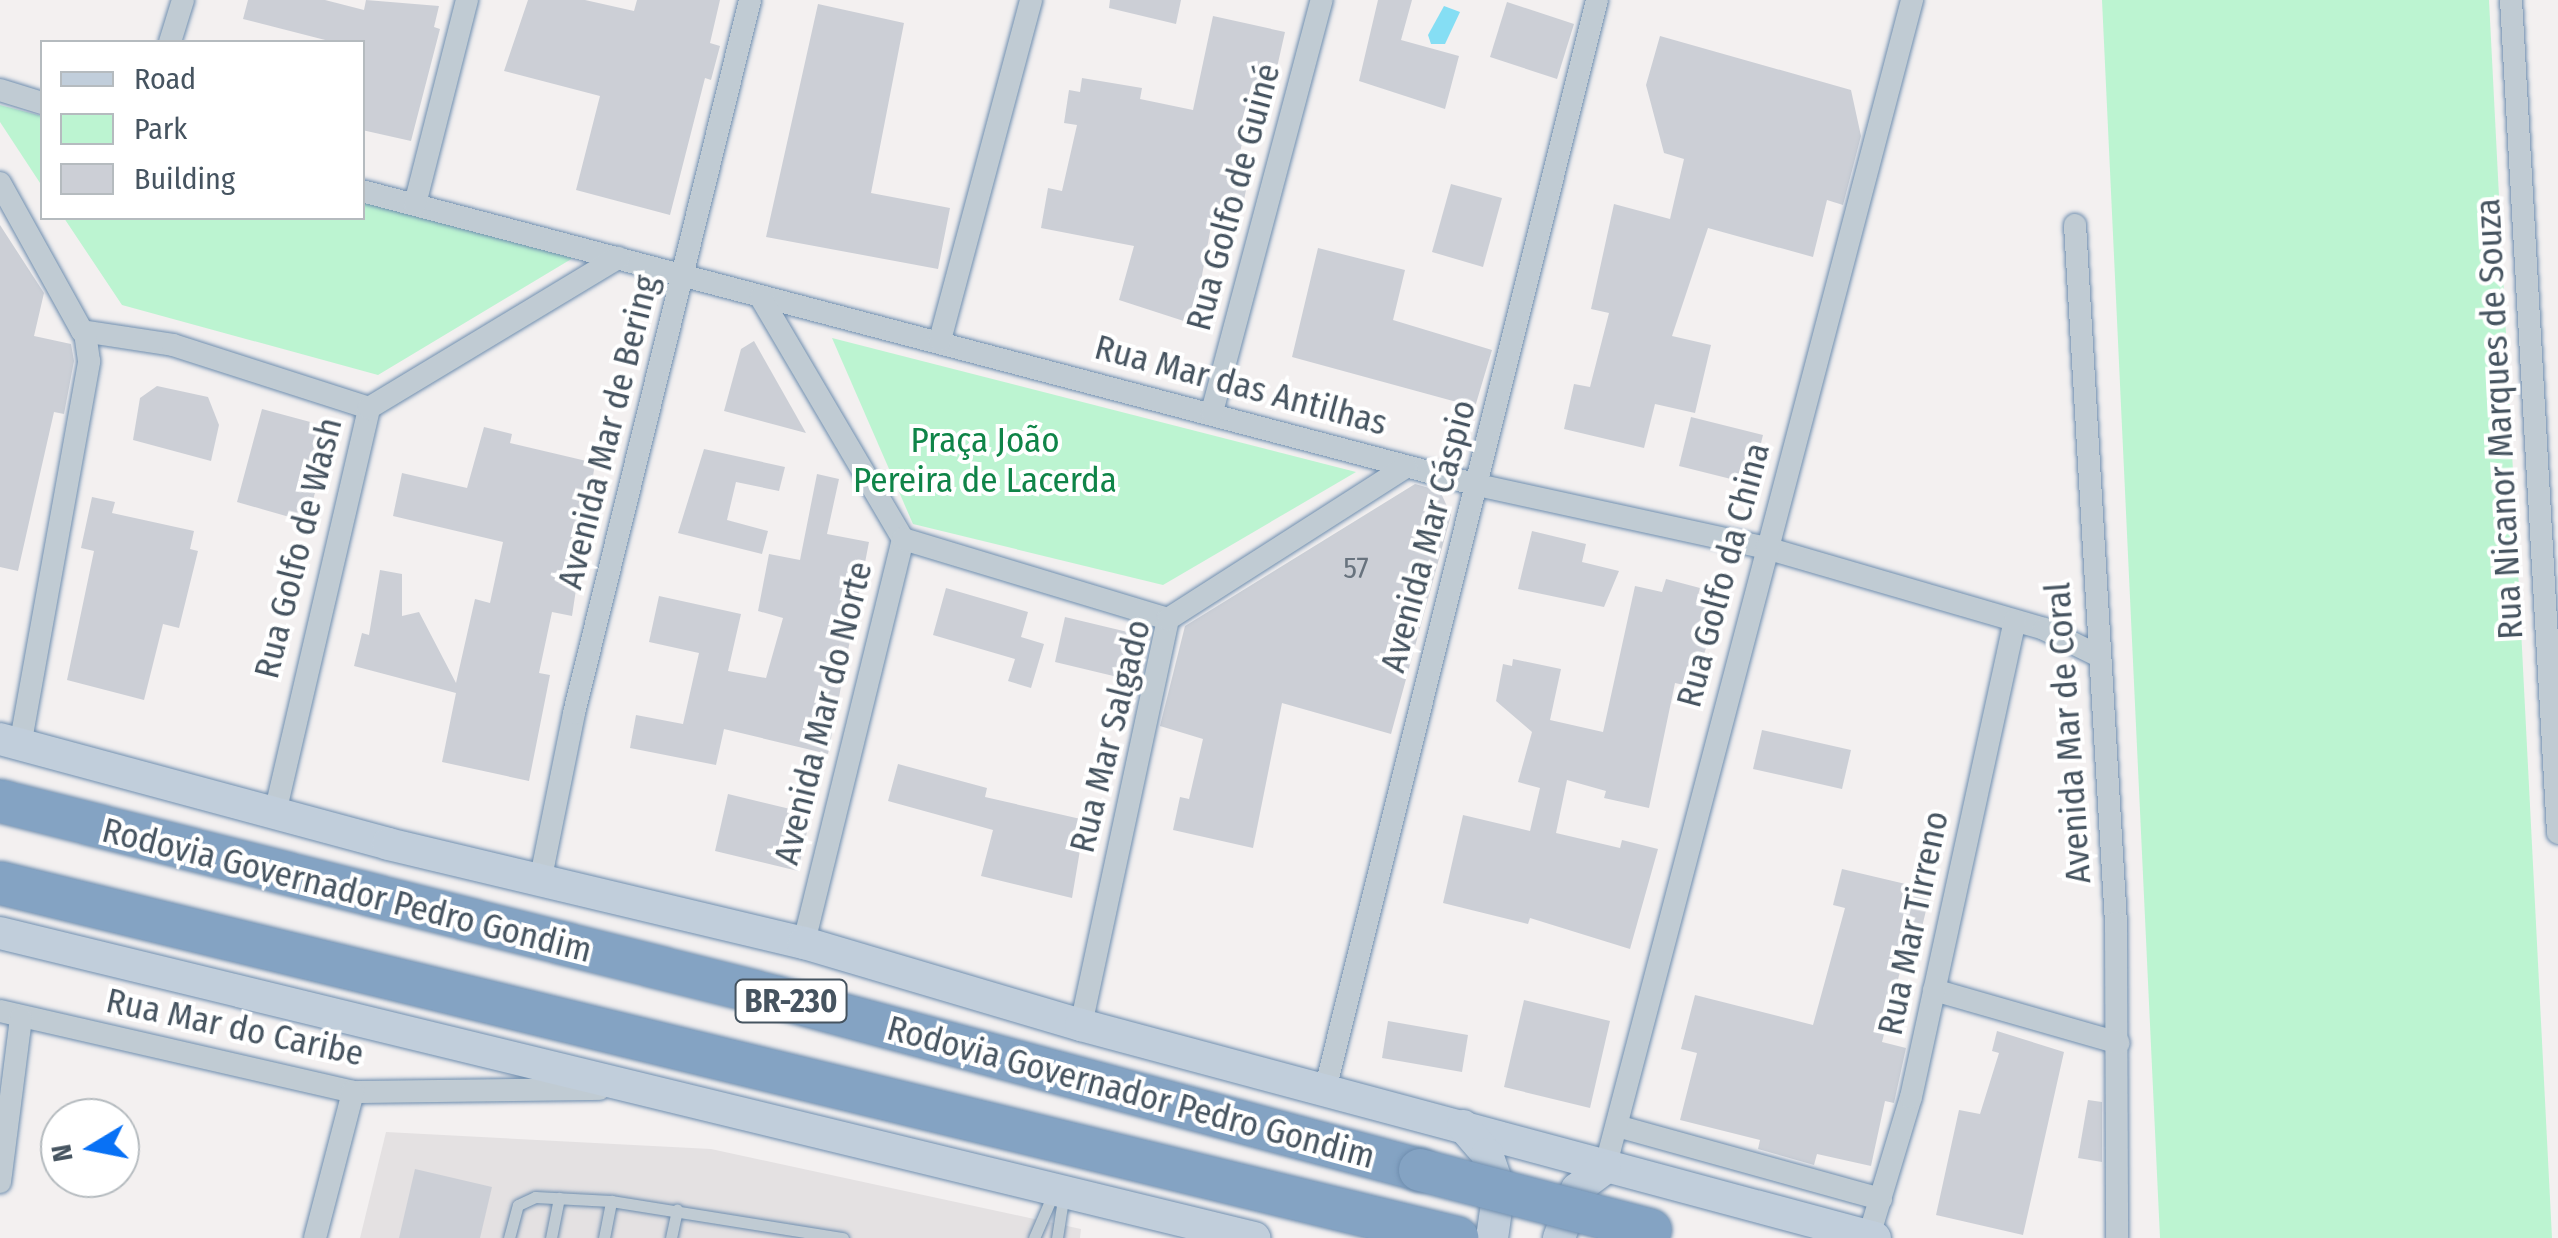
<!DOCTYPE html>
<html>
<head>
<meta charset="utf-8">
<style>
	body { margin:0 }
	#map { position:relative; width:2558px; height:1238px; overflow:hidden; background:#f3f0f0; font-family:"Fira Sans Condensed",sans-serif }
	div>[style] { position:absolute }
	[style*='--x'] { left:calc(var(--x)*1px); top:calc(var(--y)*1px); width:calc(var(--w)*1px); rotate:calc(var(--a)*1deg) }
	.education>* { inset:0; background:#e4e1e2 }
	.green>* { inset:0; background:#bcf4d1 }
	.water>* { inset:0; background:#85def4 }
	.building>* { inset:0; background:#cccfd6 }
	.roads { filter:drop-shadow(0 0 2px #6f8eaf) drop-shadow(0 0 2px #6f8eaf) }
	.lane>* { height:11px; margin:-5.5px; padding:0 5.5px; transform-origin:5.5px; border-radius:5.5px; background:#c0cbd3 }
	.street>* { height:22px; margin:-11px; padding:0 11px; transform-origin:11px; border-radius:11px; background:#c0cbd3 }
	.secondary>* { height:32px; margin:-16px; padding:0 16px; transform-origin:16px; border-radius:16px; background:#c1cedb }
	.highway>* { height:42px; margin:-21px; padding:0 21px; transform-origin:21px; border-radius:21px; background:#84a3c3 }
	.bridges { filter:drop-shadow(0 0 2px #6f8eaf) drop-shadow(0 0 2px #6f8eaf) }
	.highway-bridge>* { height:42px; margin:-21px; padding:0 21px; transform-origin:21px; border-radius:21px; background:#84a3c3 }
	span { translate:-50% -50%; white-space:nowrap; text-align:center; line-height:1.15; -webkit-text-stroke:8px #fff; paint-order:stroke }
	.number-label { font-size:30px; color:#68737e }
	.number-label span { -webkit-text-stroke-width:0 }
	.shield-label span { padding:2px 8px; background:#fff; border:2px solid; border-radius:8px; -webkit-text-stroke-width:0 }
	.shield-label { font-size:32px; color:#465460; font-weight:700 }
	.street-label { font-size:35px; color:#465460 }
	.park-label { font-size:35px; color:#0f8448 }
	.legend { position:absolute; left:40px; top:40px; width:325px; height:180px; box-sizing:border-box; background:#fff; border:2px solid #b5bbbf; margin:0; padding:12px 18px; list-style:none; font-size:30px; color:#465460 }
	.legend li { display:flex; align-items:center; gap:20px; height:50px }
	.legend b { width:50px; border:2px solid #b5bbbf }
	.north { position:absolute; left:40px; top:1098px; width:100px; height:100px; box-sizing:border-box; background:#fff; border:2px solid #b5bbbf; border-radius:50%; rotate:260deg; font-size:28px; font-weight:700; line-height:40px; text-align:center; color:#465460 }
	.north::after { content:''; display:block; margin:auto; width:35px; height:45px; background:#0871f5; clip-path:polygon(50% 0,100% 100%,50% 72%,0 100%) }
</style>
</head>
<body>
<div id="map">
	<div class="education">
		<i style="clip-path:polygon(386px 1132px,711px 1149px,1081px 1229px,1080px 1238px,360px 1238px)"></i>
	</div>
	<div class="green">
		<i style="clip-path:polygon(2102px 0,2489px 0,2552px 1238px,2160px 1238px)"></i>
		<i style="clip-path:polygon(0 105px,42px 116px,42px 186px,0 122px)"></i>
		<i style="clip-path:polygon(363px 199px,578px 255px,378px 375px,122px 305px,64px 218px,362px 218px)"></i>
		<i style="clip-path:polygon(832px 338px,1356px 472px,1163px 585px,913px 524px)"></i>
	</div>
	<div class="water">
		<i style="clip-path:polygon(1444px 6px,1460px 12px,1445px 44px,1431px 44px,1428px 35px)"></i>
	</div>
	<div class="building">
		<i style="clip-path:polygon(248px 0,325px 0,364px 10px,366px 0,439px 6px,434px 27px,440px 29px,411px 141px,362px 130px,362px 42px,333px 42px,243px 19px)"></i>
		<i style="clip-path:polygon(528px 0,585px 0,634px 11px,637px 0,720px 0,710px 43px,720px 46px,711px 80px,705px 78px,670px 215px,576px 190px,600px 96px,504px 71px)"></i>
		<i style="clip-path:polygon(1110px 0,1181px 0,1176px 24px,1109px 8px)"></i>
		<i style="clip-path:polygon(1378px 0,1412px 0,1401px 40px,1459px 56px,1445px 109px,1359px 81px)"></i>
		<i style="clip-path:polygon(1507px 2px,1574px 24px,1557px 79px,1490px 57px)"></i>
		<i style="clip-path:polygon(818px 4px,904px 23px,871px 193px,950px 208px,938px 269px,766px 237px)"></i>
		<i style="clip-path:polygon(1213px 16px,1285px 32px,1271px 94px,1253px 90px,1236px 172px,1249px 175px,1242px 210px,1215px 205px,1193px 324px,1119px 300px,1134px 246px,1041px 228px,1048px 188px,1062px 191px,1077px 125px,1064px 123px,1069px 90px,1080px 92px,1082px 78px,1142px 88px,1140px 99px,1193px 110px)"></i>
		<i style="clip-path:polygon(1660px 36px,1851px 90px,1861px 136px,1843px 205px,1827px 200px,1813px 257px,1708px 228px,1672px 336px,1711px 345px,1695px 413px,1655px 404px,1644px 448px,1564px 429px,1574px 384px,1590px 387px,1609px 313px,1591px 309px,1614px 204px,1670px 219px,1684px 159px,1664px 153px,1646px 85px)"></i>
		<i style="clip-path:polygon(1451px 184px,1502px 198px,1483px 267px,1432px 252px)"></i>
		<i style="clip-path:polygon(0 225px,44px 293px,34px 336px,71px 344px,74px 361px,64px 414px,54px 412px,18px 571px,0 567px)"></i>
		<i style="clip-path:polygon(1318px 248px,1405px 270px,1393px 320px,1492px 350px,1475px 407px,1292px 357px)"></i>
		<i style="clip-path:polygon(754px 341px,806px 433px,724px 411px,741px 349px)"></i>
		<i style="clip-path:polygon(157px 386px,208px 397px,219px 425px,211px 461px,133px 440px,140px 398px)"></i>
		<i style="clip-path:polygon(262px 409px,340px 430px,324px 491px,316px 489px,307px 522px,237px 502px)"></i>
		<i style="clip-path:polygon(1691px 417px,1763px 435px,1751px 484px,1679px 466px)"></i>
		<i style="clip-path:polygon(484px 427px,512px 434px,510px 443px,595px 463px,572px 616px,552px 612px,539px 673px,550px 675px,529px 781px,442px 762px,456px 693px,354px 666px,362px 633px,369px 635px,380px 570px,402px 574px,402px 616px,419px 612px,456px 683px,475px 599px,490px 603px,503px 542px,393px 516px,402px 473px,467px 488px)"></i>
		<i style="clip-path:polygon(704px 449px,785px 467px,779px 491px,736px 482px,727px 520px,768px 531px,762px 554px,678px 533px)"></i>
		<i style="clip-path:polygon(817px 474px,839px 479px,827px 534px,869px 542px,828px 754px,724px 729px,716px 765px,630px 748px,636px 715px,683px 724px,699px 653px,649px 642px,659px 596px,741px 614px,728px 671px,766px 678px,783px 618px,758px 611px,769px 554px,800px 560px)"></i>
		<i style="clip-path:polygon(1415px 484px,1440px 491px,1451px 515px,1391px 734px,1282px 703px,1253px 848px,1173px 830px,1180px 797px,1189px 799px,1203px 739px,1160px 726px,1185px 626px)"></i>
		<i style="clip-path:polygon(92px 497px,115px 502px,112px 513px,194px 531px,190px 549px,198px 551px,179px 628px,163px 624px,144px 700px,67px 680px,94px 551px,81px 548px)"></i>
		<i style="clip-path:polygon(1532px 531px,1586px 544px,1582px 562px,1619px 571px,1604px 607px,1518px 589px)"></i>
		<i style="clip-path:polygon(1666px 579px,1700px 588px,1696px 603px,1719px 609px,1693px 687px,1675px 683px,1649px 808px,1604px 798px,1606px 791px,1567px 780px,1556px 833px,1620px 848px,1622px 840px,1658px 849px,1630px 949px,1530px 918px,1528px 924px,1443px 903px,1463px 815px,1530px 831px,1540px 788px,1518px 782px,1532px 732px,1496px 701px,1503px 664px,1512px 666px,1513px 659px,1561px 669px,1550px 720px,1603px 732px,1635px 586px,1662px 592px)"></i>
		<i style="clip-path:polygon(946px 588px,1028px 612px,1021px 637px,1044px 644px,1031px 688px,1008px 681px,1015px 659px,933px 635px)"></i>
		<i style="clip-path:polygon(1065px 617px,1136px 634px,1126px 679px,1055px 662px)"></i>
		<i style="clip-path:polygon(1762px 730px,1851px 750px,1842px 789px,1753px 769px)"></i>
		<i style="clip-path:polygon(898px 764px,987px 788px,985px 797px,1085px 820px,1072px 898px,981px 876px,993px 830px,888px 801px)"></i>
		<i style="clip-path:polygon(728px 794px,811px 814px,798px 871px,715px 851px)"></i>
		<i style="clip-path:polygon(1842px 869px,1931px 890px,1922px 927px,1912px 925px,1882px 1042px,1906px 1048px,1894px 1103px,1885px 1101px,1871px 1166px,1817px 1154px,1814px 1165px,1758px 1149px,1760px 1140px,1680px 1120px,1697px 1053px,1681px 1049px,1695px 995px,1813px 1025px,1845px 908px,1833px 905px)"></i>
		<i style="clip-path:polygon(1524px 1000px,1610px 1021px,1590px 1108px,1504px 1087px)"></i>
		<i style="clip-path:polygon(1388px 1021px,1468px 1035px,1462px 1072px,1382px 1058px)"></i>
		<i style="clip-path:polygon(1997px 1031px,2064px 1052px,2023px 1235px,1936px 1215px,1959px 1110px,1980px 1114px,1999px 1053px,1992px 1051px)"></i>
		<i style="clip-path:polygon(2088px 1100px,2102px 1102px,2102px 1162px,2078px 1158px)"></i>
		<i style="clip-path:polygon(415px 1169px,492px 1187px,480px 1238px,399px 1238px)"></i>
	</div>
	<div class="roads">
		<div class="lane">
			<i style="--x:509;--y:1238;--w:34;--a:-75"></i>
			<i style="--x:518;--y:1205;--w:19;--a:-25"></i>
			<i style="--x:535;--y:1197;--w:76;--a:3"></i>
			<i style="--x:611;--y:1201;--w:235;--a:9.1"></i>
			<i style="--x:551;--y:1238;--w:41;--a:-78.7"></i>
			<i style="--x:604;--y:1238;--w:38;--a:-79"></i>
			<i style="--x:671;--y:1238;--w:29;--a:-78"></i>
			<i style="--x:1034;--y:1238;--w:48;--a:-66.6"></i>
			<i style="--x:1057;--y:1238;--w:46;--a:-81.2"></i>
		</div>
		<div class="street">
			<i style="--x:2511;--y:0;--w:834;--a:86.77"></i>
			<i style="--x:170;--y:42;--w:44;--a:-72.8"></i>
			<i style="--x:0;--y:90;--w:44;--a:17.2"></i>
			<i style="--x:0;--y:183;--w:169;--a:61"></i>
			<i style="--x:82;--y:331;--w:92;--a:8.7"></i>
			<i style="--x:173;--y:345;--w:206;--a:17.8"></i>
			<i style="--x:362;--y:191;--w:1154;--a:14.76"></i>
			<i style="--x:1478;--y:485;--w:295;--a:12.3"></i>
			<i style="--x:1766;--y:548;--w:290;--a:16.2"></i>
			<i style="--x:2044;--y:629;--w:59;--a:26.1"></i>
			<i style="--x:415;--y:204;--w:211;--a:-75.7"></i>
			<i style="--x:2075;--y:225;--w:699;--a:86.64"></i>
			<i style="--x:2116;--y:923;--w:315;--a:89.8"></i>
			<i style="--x:761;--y:298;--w:280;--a:59.5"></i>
			<i style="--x:903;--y:539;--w:416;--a:103.8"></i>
			<i style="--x:940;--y:340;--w:352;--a:-75"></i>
			<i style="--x:1212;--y:412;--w:426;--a:-75.1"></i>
			<i style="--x:903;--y:539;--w:277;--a:16.8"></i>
			<i style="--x:20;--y:746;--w:391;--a:-79.8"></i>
			<i style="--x:89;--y:361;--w:29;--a:-98"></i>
			<i style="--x:275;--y:813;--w:416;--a:-76.9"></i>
			<i style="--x:369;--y:408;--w:291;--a:-31.1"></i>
			<i style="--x:540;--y:882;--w:172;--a:-78.6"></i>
			<i style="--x:574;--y:713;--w:734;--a:-76.13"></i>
			<i style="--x:1934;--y:990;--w:192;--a:16"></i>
			<i style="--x:0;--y:1011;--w:362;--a:12.9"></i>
			<i style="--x:353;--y:1092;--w:246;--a:-0.7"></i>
			<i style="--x:1081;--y:1025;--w:415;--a:-77.9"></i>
			<i style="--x:1168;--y:619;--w:282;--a:-32.6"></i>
			<i style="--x:1325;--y:1090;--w:1123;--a:-75.99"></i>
			<i style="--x:1617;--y:1126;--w:274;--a:15.5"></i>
			<i style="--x:1605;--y:1168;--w:1208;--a:-75.27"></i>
			<i style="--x:0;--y:1182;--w:165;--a:-82.7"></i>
			<i style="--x:1869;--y:1236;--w:145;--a:-73.2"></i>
			<i style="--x:1911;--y:1097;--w:487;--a:-77.7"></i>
			<i style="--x:315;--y:1238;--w:151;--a:-75.4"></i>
		</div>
		<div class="secondary">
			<i style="--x:0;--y:739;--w:402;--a:15.1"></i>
			<i style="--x:388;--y:844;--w:428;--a:13.4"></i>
			<i style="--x:804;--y:943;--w:289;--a:16.5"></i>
			<i style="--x:1081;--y:1025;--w:822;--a:15.02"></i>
			<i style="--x:0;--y:933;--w:1291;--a:13.67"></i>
			<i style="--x:1463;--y:1126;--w:37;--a:49"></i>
			<i style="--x:1487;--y:1154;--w:37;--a:71"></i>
			<i style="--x:1499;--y:1189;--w:49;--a:98.1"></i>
			<i style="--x:1559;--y:1238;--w:52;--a:-69.8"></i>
			<i style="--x:1577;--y:1189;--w:35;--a:-37"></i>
		</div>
		<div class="highway">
			<i style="--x:0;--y:801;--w:800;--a:14.18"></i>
			<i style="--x:776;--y:997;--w:667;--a:15.04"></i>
			<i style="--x:0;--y:883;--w:1500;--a:13.69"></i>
		</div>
	</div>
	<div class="bridges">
		<div class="highway-bridge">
			<i style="--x:1420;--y:1170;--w:238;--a:14.6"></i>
		</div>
	</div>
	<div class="number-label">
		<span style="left:1356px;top:568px">57</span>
	</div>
	<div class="shield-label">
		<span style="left:791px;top:1001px">BR-230</span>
	</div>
	<div class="street-label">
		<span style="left:1233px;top:197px;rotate:-75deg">Rua Golfo de Guiné</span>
		<span style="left:1241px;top:385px;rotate:15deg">Rua Mar das Antilhas</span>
		<span style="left:2499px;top:419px;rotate:-93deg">Rua Nicanor Marques de Souza</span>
		<span style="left:608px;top:432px;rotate:-76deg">Avenida Mar de Bering</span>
		<span style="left:1428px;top:536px;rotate:-75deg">Avenida Mar Cáspio</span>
		<span style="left:298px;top:548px;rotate:-76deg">Rua Golfo de Wash</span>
		<span style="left:1723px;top:575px;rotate:-75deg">Rua Golfo da China</span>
		<span style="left:823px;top:713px;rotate:-76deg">Avenida Mar do Norte</span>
		<span style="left:2068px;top:733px;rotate:-94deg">Avenida Mar de Coral</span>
		<span style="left:1110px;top:736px;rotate:-76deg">Rua Mar Salgado</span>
		<span style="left:347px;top:890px;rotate:14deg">Rodovia Governador Pedro Gondim</span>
		<span style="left:1913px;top:923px;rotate:-78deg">Rua Mar Tirreno</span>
		<span style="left:235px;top:1027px;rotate:12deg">Rua Mar do Caribe</span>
		<span style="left:1131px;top:1092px;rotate:15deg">Rodovia Governador Pedro Gondim</span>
	</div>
	<div class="park-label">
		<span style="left:985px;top:460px">Praça João<br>Pereira de Lacerda</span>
	</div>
	<ul class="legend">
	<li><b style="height:12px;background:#c1cedb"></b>Road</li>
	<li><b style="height:28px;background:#bcf4d1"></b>Park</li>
	<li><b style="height:28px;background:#cccfd6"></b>Building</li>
	</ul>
	<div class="north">N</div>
</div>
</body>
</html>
